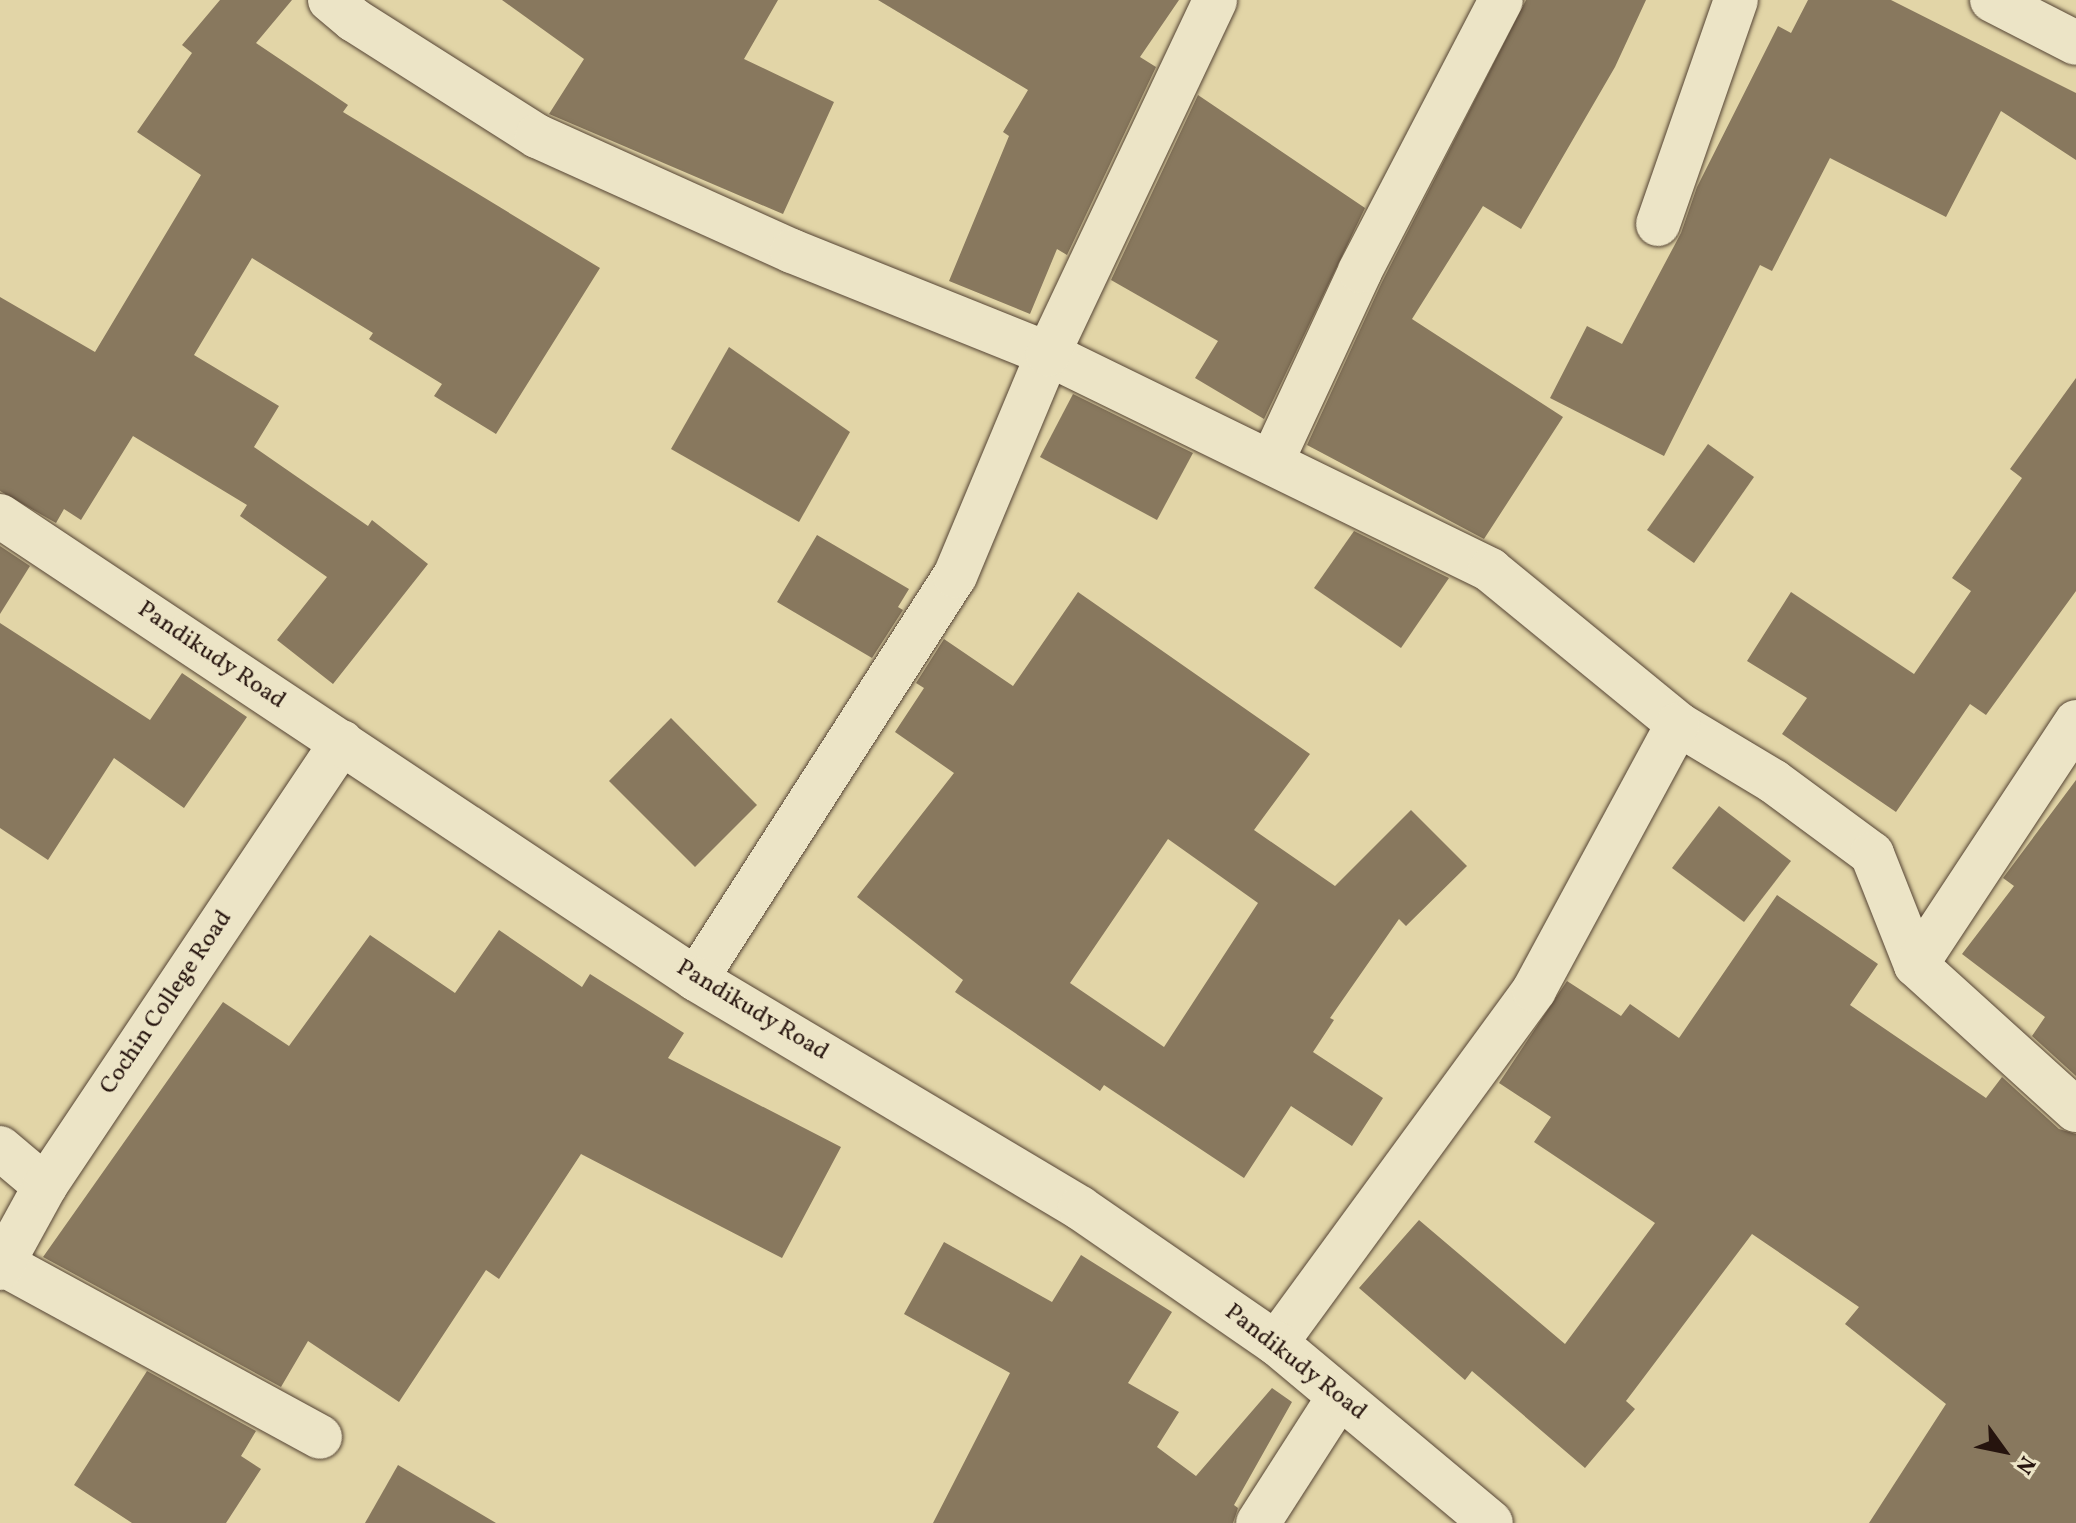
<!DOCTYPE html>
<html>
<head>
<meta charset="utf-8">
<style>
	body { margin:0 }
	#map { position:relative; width:2076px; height:1523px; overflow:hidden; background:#e2d5a7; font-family:Vollkorn,serif }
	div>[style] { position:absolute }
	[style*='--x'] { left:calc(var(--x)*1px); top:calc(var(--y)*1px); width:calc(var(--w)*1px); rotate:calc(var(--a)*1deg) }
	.building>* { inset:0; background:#88785e }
	.roads { filter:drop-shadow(0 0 2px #554434) drop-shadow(0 0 2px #554434) }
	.minor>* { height:44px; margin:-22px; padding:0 22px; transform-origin:22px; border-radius:22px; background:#ece4c6 }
	.tertiary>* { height:44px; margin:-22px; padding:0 22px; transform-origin:22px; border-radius:22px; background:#ece4c6 }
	span { translate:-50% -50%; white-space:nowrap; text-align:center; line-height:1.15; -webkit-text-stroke:6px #ece4c6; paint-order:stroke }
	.street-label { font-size:24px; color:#26140e }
	.north { position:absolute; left:1964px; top:1411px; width:80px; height:80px; -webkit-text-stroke:6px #ece4c6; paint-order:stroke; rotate:123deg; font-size:22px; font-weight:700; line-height:32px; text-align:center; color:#26140e }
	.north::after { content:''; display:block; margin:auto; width:28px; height:36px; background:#26140e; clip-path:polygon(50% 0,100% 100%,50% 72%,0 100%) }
</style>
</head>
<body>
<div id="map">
	<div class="building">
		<i style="clip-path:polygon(220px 0,292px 0,256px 43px,348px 105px,343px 112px,600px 268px,496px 434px,434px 396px,442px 384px,369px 339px,373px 333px,252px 258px,194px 355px,279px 406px,254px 447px,368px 526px,372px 520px,428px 564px,333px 684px,277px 640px,327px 577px,240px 516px,247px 505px,133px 436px,81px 520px,64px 509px,56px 523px,0 491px,0 297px,95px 352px,201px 175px,137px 132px,192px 53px,182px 45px)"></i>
		<i style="clip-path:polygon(502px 0,778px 0,744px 59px,834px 102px,783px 214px,549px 114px,584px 59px)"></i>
		<i style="clip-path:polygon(878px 0,1179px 0,1140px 57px,1156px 67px,1067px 255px,1057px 249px,1030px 314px,949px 281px,1009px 136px,1003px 132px,1028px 90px)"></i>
		<i style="clip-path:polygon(1526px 0,1646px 0,1615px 67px,1521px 229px,1483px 206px,1412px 319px,1563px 417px,1484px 539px,1307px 445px,1382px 282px)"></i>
		<i style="clip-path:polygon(1808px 0,1891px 0,2076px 93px,2076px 160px,2001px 111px,1946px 217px,1830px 158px,1772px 271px,1760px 265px,1664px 456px,1550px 398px,1587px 326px,1622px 344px,1681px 233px,1697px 187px,1778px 26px,1791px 33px)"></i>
		<i style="clip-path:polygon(1198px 95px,1365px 208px,1264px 419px,1195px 378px,1218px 341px,1111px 280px)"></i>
		<i style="clip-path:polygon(729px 347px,850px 432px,799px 522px,671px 449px)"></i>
		<i style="clip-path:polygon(2076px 378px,2076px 591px,1986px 715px,1970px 704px,1896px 812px,1782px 734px,1807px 698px,1747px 661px,1791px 592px,1914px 674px,1971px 591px,1952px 578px,2022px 478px,2010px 469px)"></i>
		<i style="clip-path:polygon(1073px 394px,1193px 453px,1157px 520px,1040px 457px)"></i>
		<i style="clip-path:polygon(1708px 444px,1754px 477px,1694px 563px,1647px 530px)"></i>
		<i style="clip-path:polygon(1354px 531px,1449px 578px,1401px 648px,1314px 588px)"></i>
		<i style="clip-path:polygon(817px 535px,909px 589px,898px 607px,903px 610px,872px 658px,777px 602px)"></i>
		<i style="clip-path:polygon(0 546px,30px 566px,0 614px)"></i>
		<i style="clip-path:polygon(evenodd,1078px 592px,1310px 754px,1254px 830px,1335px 886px,1411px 810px,1467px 866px,1406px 926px,1399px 919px,1330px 1018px,1334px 1020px,1313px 1052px,1383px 1098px,1352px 1146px,1291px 1106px,1244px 1178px,1104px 1085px,1100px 1091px,955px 992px,963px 980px,857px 897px,954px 773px,895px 732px,924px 688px,916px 683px,944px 639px,1013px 686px,1078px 592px,1168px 839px,1258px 903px,1164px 1047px,1070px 983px,1168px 839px)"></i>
		<i style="clip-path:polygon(0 623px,150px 720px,182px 673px,247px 717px,184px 808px,114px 758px,48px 860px,0 828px)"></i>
		<i style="clip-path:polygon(671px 718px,757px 805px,695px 867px,609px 781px)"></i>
		<i style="clip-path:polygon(2076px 780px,2076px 1076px,2032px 1036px,2045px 1017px,1962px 954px,2014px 886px,2003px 878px)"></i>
		<i style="clip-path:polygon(1719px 806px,1791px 861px,1744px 922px,1672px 868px)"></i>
		<i style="clip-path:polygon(1777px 895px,1878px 964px,1850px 1005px,1986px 1098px,2002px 1077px,2059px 1129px,2076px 1134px,2076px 1523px,1869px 1523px,1946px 1404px,1845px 1324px,1859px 1307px,1752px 1234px,1626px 1401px,1635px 1409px,1585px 1468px,1472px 1371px,1465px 1380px,1359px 1288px,1419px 1220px,1565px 1344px,1655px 1223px,1534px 1142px,1551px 1117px,1499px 1083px,1567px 981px,1621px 1016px,1630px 1004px,1679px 1038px)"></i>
		<i style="clip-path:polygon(499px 930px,582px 987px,590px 974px,684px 1033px,668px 1058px,841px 1147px,782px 1258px,581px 1154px,499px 1279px,486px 1270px,399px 1402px,308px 1341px,281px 1387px,43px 1257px,223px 1002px,289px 1046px,370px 935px,455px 993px)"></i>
		<i style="clip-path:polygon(944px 1242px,1052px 1302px,1081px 1255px,1172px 1312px,1128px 1383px,1179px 1412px,1157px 1447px,1196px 1476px,1272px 1388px,1292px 1402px,1234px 1505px,1238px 1508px,1233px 1523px,933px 1523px,1010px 1373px,904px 1314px)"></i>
		<i style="clip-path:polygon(147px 1371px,256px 1431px,241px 1456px,261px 1469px,226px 1523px,132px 1523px,74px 1485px)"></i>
		<i style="clip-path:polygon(398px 1465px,496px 1523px,365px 1523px)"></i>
	</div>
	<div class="roads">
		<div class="minor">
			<i style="--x:330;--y:0;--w:31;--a:40"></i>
			<i style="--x:354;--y:20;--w:217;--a:32.4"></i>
			<i style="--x:537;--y:136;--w:280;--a:24.3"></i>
			<i style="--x:792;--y:251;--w:276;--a:21.9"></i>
			<i style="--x:1048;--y:354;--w:492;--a:26"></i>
			<i style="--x:1490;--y:570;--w:243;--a:39.3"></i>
			<i style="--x:1678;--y:724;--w:111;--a:31"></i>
			<i style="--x:1773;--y:781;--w:123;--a:36.4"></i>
			<i style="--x:1872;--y:854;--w:119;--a:68.4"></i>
			<i style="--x:1916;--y:965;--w:216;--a:42.2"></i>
			<i style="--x:1992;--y:0;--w:94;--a:27.1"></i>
			<i style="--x:1658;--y:224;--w:237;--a:-70.8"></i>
			<i style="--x:1272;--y:461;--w:209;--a:-65.1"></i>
			<i style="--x:1360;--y:271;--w:305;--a:-62.5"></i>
			<i style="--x:1916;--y:965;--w:291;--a:-56.6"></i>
			<i style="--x:696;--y:979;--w:479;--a:-57.3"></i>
			<i style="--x:955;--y:576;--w:241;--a:-67.3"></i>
			<i style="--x:1048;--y:354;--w:391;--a:-64.7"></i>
			<i style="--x:0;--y:1148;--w:59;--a:40.2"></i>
			<i style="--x:3;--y:1264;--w:361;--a:28.6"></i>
			<i style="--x:0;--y:1268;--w:94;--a:-61.2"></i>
			<i style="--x:45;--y:1186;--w:534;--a:-56.22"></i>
			<i style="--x:1276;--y:1343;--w:437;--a:-53.8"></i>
			<i style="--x:1534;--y:990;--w:302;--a:-61.6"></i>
			<i style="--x:1258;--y:1523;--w:150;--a:-57.3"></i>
		</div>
		<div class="tertiary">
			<i style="--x:0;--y:516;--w:836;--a:33.63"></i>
			<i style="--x:696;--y:979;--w:447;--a:30.8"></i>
			<i style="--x:1080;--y:1208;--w:238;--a:34.6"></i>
			<i style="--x:1276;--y:1343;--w:280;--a:39.9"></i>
		</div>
	</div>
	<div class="street-label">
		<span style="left:211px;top:656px;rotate:34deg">Pandikudy Road</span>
		<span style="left:167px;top:1003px;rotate:-56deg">Cochin College Road</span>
		<span style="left:752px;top:1011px;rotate:31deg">Pandikudy Road</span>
		<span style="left:1295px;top:1363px;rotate:38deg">Pandikudy Road</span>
	</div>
	<div class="north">N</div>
</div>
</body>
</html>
